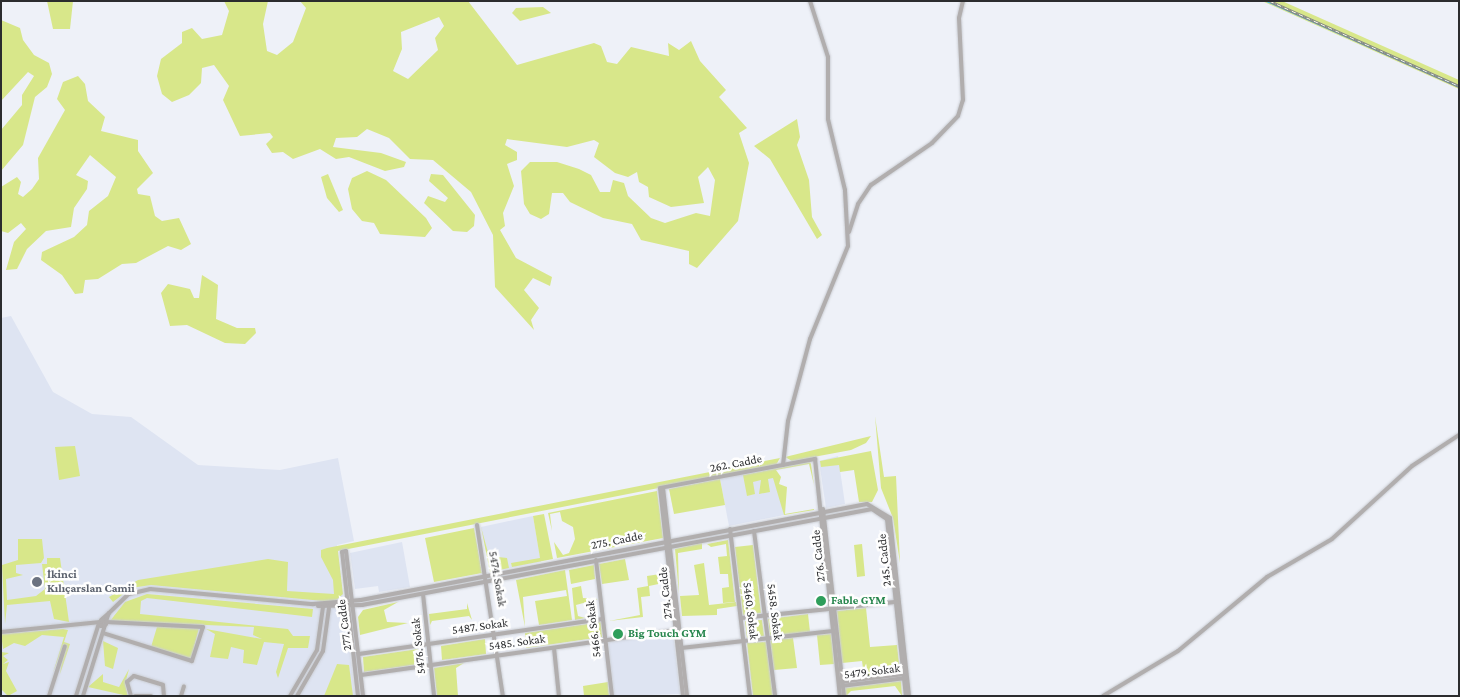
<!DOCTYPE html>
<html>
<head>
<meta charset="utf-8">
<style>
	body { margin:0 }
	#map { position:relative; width:1460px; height:697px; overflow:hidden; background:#eef1f8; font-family:"Crimson Pro",serif }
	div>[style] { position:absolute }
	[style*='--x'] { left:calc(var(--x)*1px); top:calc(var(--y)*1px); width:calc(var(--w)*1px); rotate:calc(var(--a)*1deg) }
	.built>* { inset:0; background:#dee4f2 }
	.green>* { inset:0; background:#d8e78a }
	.stream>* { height:1px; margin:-0.5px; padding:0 0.5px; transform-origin:0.5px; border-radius:0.5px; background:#4cc3f6 }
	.roads { filter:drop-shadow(0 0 1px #cbced4) drop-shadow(0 0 1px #cbced4) }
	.minor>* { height:4px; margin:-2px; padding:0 2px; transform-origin:2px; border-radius:2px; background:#b1aeae }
	.rail>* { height:3px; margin-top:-1.5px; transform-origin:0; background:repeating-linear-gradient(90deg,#fefefe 0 4px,#828489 0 8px); box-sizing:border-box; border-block:1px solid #828489 }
	.dots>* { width:14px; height:14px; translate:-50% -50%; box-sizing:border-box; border:2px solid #fefefe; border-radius:50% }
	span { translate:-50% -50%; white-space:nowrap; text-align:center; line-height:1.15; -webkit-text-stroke:5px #fefefe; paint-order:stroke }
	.street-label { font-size:12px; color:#2b2c2e }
	.worship-label { font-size:12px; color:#5b616d; font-weight:700 }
	.left { translate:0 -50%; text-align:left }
	.leisure-label { font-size:12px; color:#27864d; font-weight:700 }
	.frame { position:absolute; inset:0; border:2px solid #2b2c2e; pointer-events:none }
</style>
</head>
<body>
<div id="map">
	<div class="built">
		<i style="clip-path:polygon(11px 316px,53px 392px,92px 414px,131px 417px,198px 465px,280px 470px,338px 458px,354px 541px,337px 545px,355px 696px,1px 696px,1px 318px)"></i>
		<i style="clip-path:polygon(838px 456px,845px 504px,826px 508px,819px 461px)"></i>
		<i style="clip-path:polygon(774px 468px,784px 515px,729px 526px,720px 479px)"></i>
		<i style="clip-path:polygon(533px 516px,541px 562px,490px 572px,481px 527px)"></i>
		<i style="clip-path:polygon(402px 542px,410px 587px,379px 592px,378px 586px,355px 589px,350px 553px)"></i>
		<i style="clip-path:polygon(673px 633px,680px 694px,614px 696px,608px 642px)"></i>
	</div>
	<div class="green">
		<i style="clip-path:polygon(47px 1px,73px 1px,70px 29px,53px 29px)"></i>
		<i style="clip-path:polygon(evenodd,224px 1px,268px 1px,263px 24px,267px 51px,277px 55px,293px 42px,306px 8px,300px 1px,468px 1px,517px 65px,594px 43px,601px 46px,607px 62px,617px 64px,631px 47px,669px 56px,668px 43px,679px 50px,691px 41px,700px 61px,726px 90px,719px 97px,747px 128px,739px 133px,749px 163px,738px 221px,697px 268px,689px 264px,689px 251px,641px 240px,632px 224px,603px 218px,570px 202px,563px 193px,552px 193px,549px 214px,541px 219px,530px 214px,524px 204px,521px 171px,530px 162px,557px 162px,579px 169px,591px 175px,600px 192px,610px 192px,613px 180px,624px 183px,628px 196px,651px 218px,665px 223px,696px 213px,710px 216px,715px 180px,708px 167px,698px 177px,704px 203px,671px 207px,649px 197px,648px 187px,639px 182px,637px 172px,628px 177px,615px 173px,594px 157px,599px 143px,594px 140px,567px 147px,507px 139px,505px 145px,517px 152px,517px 160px,507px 164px,514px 186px,503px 213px,505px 226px,500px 230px,516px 258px,552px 277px,550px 286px,533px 278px,524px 290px,539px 308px,531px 320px,534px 330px,495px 287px,493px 235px,471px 192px,433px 160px,410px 159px,389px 138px,367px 129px,357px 137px,336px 138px,333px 147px,381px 153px,406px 162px,404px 167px,385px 171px,349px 157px,336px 159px,320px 149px,293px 159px,283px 152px,272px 153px,266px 144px,273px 137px,270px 133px,240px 136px,223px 100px,229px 86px,214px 65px,202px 68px,201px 83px,189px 95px,172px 102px,162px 94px,157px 76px,161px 59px,182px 43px,182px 32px,192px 28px,202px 39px,222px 35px,229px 11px,224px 1px,439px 17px,444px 26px,435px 38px,438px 50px,408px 79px,393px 71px,402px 49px,401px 32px,439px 17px)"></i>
		<i style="clip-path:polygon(1262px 1px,1282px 1px,1459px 80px,1459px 89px)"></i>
		<i style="clip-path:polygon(543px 7px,551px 13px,520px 21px,512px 13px,516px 8px)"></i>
		<i style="clip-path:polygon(1px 20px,20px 28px,23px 40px,34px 55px,49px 63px,52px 74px,47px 87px,35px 97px,23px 145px,1px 171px,1px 130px,22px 105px,22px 95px,34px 76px,28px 72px,1px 101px)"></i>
		<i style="clip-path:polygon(78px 76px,85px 84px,88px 101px,105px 117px,101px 131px,138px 140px,138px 151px,153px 173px,137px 189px,138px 194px,150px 196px,155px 216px,162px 221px,179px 218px,191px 244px,181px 250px,168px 246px,136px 263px,122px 264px,98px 279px,85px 280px,83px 293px,75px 294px,62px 275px,41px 260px,42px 252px,74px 237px,87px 225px,89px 211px,108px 196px,116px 177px,90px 155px,76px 175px,88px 181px,87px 189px,74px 208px,71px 227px,46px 231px,27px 249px,17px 269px,6px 270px,14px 242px,26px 229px,21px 223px,8px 233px,1px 231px,1px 187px,17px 177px,21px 182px,18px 194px,23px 197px,32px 189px,39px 179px,38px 158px,65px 110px,57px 99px,63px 82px)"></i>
		<i style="clip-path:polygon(797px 119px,800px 137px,797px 145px,809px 180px,812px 217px,822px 235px,817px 239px,770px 159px,754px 146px)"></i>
		<i style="clip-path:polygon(367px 171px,386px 180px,426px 218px,432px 228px,425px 237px,380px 234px,374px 223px,362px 221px,352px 209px,348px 189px,352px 178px)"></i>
		<i style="clip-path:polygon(328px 174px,343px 210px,339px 212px,327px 198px,321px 177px)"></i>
		<i style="clip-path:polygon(431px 174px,443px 175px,475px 215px,474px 226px,467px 232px,453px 231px,424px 203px,428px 196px,445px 202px,448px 198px,429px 181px)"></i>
		<i style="clip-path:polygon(202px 275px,218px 285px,216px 319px,237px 328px,255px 328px,256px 333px,245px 344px,225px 343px,187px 325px,170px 326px,161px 293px,168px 284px,190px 289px,194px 298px,199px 298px)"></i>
		<i style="clip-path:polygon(875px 416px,884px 477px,896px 476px,900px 563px,893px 518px,881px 488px)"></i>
		<i style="clip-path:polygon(871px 436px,866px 443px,851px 450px,792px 461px,785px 457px)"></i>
		<i style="clip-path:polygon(75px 446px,80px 476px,59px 480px,55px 447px)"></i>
		<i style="clip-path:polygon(871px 451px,878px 490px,872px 502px,859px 502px,854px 470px,840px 472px,839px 465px,821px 467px,820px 461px)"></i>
		<i style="clip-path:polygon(780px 458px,776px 465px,338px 551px,343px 594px,334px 602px,151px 585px,131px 588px,113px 602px,109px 597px,138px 580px,268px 559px,288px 562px,287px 591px,334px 594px,333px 580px,321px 557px,321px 550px,327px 548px)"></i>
		<i style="clip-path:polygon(810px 462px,811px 464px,814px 485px,809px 464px,776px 470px,781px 477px,779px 484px,787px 487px,785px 514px,814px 509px,814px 487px,814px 510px,784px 515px,773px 478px,768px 479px,770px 492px,759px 494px,761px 480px,753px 482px,755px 494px,747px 496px,743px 475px)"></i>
		<i style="clip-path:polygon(720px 479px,725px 505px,674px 514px,669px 489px)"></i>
		<i style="clip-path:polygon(657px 491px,663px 538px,557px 558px,554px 542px,563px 555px,569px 553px,575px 539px,573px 527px,562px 521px,560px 512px,550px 514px,552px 531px,548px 513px)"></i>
		<i style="clip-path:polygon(544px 514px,553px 559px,512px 567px,511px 563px,540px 558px,533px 516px)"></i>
		<i style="clip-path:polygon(481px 527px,489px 556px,507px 558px,509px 568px,490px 572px)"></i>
		<i style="clip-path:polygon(474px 528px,482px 573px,434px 582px,425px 538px)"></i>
		<i style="clip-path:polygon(18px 539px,42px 539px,44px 558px,41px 563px,16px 565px,16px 573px,23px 575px,6px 579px,7px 600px,36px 596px,45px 589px,42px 564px,47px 564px,47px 558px,60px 558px,69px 622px,54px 619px,50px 601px,7px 605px,5px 624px,2px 565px,18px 560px)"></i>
		<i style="clip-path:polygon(728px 540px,735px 602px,723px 603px,722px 588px,729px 587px,728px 574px,720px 574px,718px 557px,727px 556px,726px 544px,711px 547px,707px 544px)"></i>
		<i style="clip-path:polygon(702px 543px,702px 549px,678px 553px,679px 594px,675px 549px)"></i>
		<i style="clip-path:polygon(862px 544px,865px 576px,857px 577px,854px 545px)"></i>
		<i style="clip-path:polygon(753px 545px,761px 613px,743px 615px,735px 547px)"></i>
		<i style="clip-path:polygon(625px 559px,629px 580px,602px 584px,599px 564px)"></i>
		<i style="clip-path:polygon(704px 563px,709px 605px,736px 602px,737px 606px,717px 609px,717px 615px,682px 616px,680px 596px,699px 595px,694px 565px)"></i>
		<i style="clip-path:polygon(594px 565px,595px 579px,571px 584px,569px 570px)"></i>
		<i style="clip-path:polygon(565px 570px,572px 620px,539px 625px,535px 601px,567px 596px,566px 590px,523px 597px,525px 627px,516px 580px)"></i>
		<i style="clip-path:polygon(667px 573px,668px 582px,649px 586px,650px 596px,641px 597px,643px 617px,609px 621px,640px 615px,637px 588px,648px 586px,647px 576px)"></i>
		<i style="clip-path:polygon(581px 586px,583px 598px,598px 599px,576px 605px,578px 616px,585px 618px,575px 620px,572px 588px)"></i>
		<i style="clip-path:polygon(147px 594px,313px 609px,312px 617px,147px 598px,141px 601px,140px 614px,288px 629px,293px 636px,310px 636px,308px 648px,288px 648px,278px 678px,276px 672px,284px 644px,264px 642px,257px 665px,243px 663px,244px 650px,231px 647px,228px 659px,210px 657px,215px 634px,206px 629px,262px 639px,253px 635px,254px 627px,110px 621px,125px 602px)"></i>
		<i style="clip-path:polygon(398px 602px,384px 610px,387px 622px,408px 623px,360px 635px,358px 617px,363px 610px)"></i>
		<i style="clip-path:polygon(467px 603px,472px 620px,469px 616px,432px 621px,430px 625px,429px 614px,467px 609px)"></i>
		<i style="clip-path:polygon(866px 608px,870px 647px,897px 645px,900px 672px,864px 676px,862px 661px,842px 663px,837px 611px)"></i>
		<i style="clip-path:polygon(808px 614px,810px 632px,770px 636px,768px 619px)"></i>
		<i style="clip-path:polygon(762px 620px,764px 636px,747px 638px,745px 621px)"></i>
		<i style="clip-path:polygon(601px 622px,602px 637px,526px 648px,525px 633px)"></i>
		<i style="clip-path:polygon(144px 623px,199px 628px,191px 659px,151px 647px,157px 627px)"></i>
		<i style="clip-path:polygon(63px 629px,68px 630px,64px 642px,70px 644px,60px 674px,64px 644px,53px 673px,64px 637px,42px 635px,25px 646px,14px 643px,3px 649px,1px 634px)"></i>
		<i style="clip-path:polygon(831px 634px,834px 664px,820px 665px,817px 635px)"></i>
		<i style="clip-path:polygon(793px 638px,797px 668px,774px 670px,770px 640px)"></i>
		<i style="clip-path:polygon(485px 639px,486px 654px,442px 660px,441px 646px)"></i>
		<i style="clip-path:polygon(103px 641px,118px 648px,113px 669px,105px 666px)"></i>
		<i style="clip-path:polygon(766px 642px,773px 696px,753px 696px,747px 643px)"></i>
		<i style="clip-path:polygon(418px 649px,420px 664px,364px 672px,363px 657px)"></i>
		<i style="clip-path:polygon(1px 652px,9px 653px,3px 656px,8px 660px,3px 664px,9px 662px,6px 671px,17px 691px,8px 696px,1px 689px)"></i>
		<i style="clip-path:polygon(464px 663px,456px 668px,458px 696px,437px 696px,434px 668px)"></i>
		<i style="clip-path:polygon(337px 664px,349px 665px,353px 696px,324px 696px)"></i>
		<i style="clip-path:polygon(129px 669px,125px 684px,128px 696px,88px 687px,103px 674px,103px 682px,119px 687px)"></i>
		<i style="clip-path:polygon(901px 681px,902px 696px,895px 686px,851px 691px,846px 696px,845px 688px)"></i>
		<i style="clip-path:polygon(608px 682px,609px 696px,584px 696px,583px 686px)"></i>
	</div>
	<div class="stream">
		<i style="--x:1266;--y:1;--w:211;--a:24"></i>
	</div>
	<div class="roads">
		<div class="minor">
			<i style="--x:849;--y:232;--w:29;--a:-72"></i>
			<i style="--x:858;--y:204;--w:23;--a:-56"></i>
			<i style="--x:871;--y:185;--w:74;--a:-34.5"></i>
			<i style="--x:932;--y:143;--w:37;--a:-46"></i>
			<i style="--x:958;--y:116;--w:17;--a:-73"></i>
			<i style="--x:963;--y:100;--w:82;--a:-92.8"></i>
			<i style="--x:959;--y:18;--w:17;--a:-77"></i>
			<i style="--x:783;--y:465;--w:44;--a:-83.5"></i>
			<i style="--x:788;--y:421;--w:85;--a:-75"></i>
			<i style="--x:810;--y:339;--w:100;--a:-67.8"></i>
			<i style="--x:848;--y:246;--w:56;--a:-93.1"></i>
			<i style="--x:845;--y:190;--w:73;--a:-103.5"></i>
			<i style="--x:828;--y:119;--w:62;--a:-90"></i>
			<i style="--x:828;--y:57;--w:59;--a:-107.8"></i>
			<i style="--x:663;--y:488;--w:209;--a:83.4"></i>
			<i style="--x:823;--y:509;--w:188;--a:83.6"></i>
			<i style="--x:477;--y:525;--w:173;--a:81.4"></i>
			<i style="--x:730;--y:529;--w:168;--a:83.2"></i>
			<i style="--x:754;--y:531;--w:166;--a:82.7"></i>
			<i style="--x:596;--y:560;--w:137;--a:83.3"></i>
			<i style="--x:423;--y:594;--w:103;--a:83.8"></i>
			<i style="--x:318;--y:606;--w:44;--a:-1.3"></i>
			<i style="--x:362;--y:605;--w:519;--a:-10.66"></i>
			<i style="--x:872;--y:509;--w:18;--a:34"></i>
			<i style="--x:887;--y:519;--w:178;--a:83.9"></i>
			<i style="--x:109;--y:613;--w:28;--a:-44"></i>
			<i style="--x:129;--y:594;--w:22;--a:-13"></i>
			<i style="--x:150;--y:589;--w:164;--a:5.3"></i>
			<i style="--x:313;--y:604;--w:48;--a:-4.8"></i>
			<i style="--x:361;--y:600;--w:515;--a:-10.74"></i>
			<i style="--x:867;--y:504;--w:27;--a:31"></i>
			<i style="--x:890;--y:518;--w:179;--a:83.9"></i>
			<i style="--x:741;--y:618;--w:157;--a:-5.9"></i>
			<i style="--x:101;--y:620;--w:11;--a:-41"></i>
			<i style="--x:109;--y:613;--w:5;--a:112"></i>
			<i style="--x:107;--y:618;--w:4;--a:104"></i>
			<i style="--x:106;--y:622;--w:2;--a:90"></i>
			<i style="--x:106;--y:624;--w:1;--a:135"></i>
			<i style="--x:105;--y:625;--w:4;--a:166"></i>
			<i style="--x:101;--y:626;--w:6;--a:-81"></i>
			<i style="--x:102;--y:620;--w:4;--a:27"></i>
			<i style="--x:106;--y:622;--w:97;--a:3"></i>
			<i style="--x:203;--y:627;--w:36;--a:108"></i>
			<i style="--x:192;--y:661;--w:93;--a:-162.5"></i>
			<i style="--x:1;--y:632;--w:100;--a:-5.8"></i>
			<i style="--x:554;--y:648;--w:48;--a:84.1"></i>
			<i style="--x:681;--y:648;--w:153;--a:-6.4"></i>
			<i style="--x:359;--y:654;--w:246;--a:-8.2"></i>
			<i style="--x:361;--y:675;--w:318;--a:-8.1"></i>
			<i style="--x:840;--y:682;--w:65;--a:-7"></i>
			<i style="--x:841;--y:686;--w:65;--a:-7"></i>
			<i style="--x:49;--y:696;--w:52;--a:-72.3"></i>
			<i style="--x:76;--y:696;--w:77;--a:-72.5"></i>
			<i style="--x:83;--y:696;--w:74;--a:-72.8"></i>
			<i style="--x:131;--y:696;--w:15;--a:-106"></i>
			<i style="--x:127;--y:682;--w:9;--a:-41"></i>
			<i style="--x:134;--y:676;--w:30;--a:17"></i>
			<i style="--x:163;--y:685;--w:11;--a:85"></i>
			<i style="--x:135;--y:696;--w:16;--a:0"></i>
			<i style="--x:181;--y:696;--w:10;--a:-73"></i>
			<i style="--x:290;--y:696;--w:53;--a:-59.6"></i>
			<i style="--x:317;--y:650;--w:43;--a:-82.1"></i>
			<i style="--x:297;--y:696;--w:52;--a:-60"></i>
			<i style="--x:323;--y:651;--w:43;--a:-82.1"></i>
			<i style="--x:358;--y:696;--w:145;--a:-96.3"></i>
			<i style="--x:342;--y:552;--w:4;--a:-14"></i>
			<i style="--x:346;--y:551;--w:146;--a:83.3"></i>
			<i style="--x:683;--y:696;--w:209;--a:-96.3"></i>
			<i style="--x:660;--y:488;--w:158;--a:-10.6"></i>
			<i style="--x:815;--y:459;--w:238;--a:84"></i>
			<i style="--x:1103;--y:696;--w:87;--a:-31"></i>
			<i style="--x:1178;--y:651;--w:116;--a:-39.7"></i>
			<i style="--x:1267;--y:577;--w:75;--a:-30.3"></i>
			<i style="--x:1332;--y:539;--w:108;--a:-42.4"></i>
			<i style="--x:1412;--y:466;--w:56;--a:-33.4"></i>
		</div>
	</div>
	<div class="rail">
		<i style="--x:1270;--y:1;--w:207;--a:24.2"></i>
	</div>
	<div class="dots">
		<i style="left:37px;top:582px;background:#6b7280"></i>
		<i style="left:821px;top:601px;background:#2e9e5b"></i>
		<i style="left:618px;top:634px;background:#2e9e5b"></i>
	</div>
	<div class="street-label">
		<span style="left:736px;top:464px;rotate:-11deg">262. Cadde</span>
		<span style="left:617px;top:541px;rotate:-11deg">275. Cadde</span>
		<span style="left:819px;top:556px;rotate:-96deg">276. Cadde</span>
		<span style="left:885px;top:560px;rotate:-96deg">245. Cadde</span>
		<span style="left:497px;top:579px;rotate:80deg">5474. Sokak</span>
		<span style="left:666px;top:593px;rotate:-96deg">274. Cadde</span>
		<span style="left:750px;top:611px;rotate:83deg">5460. Sokak</span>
		<span style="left:774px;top:612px;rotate:83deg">5458. Sokak</span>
		<span style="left:345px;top:625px;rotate:-97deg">277. Cadde</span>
		<span style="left:480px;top:627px;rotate:-8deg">5487. Sokak</span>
		<span style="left:594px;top:629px;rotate:-97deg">5466. Sokak</span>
		<span style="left:517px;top:643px;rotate:-8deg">5485. Sokak</span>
		<span style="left:419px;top:646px;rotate:-96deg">5476. Sokak</span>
		<span style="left:872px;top:672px;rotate:-7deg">5479. Sokak</span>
	</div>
	<div class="worship-label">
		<span class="left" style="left:47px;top:582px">İkinci<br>Kılıçarslan Camii</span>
	</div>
	<div class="leisure-label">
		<span class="left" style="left:831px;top:601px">Fable GYM</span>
		<span class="left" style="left:628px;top:634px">Big Touch GYM</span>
	</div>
	<div class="frame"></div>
</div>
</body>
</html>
